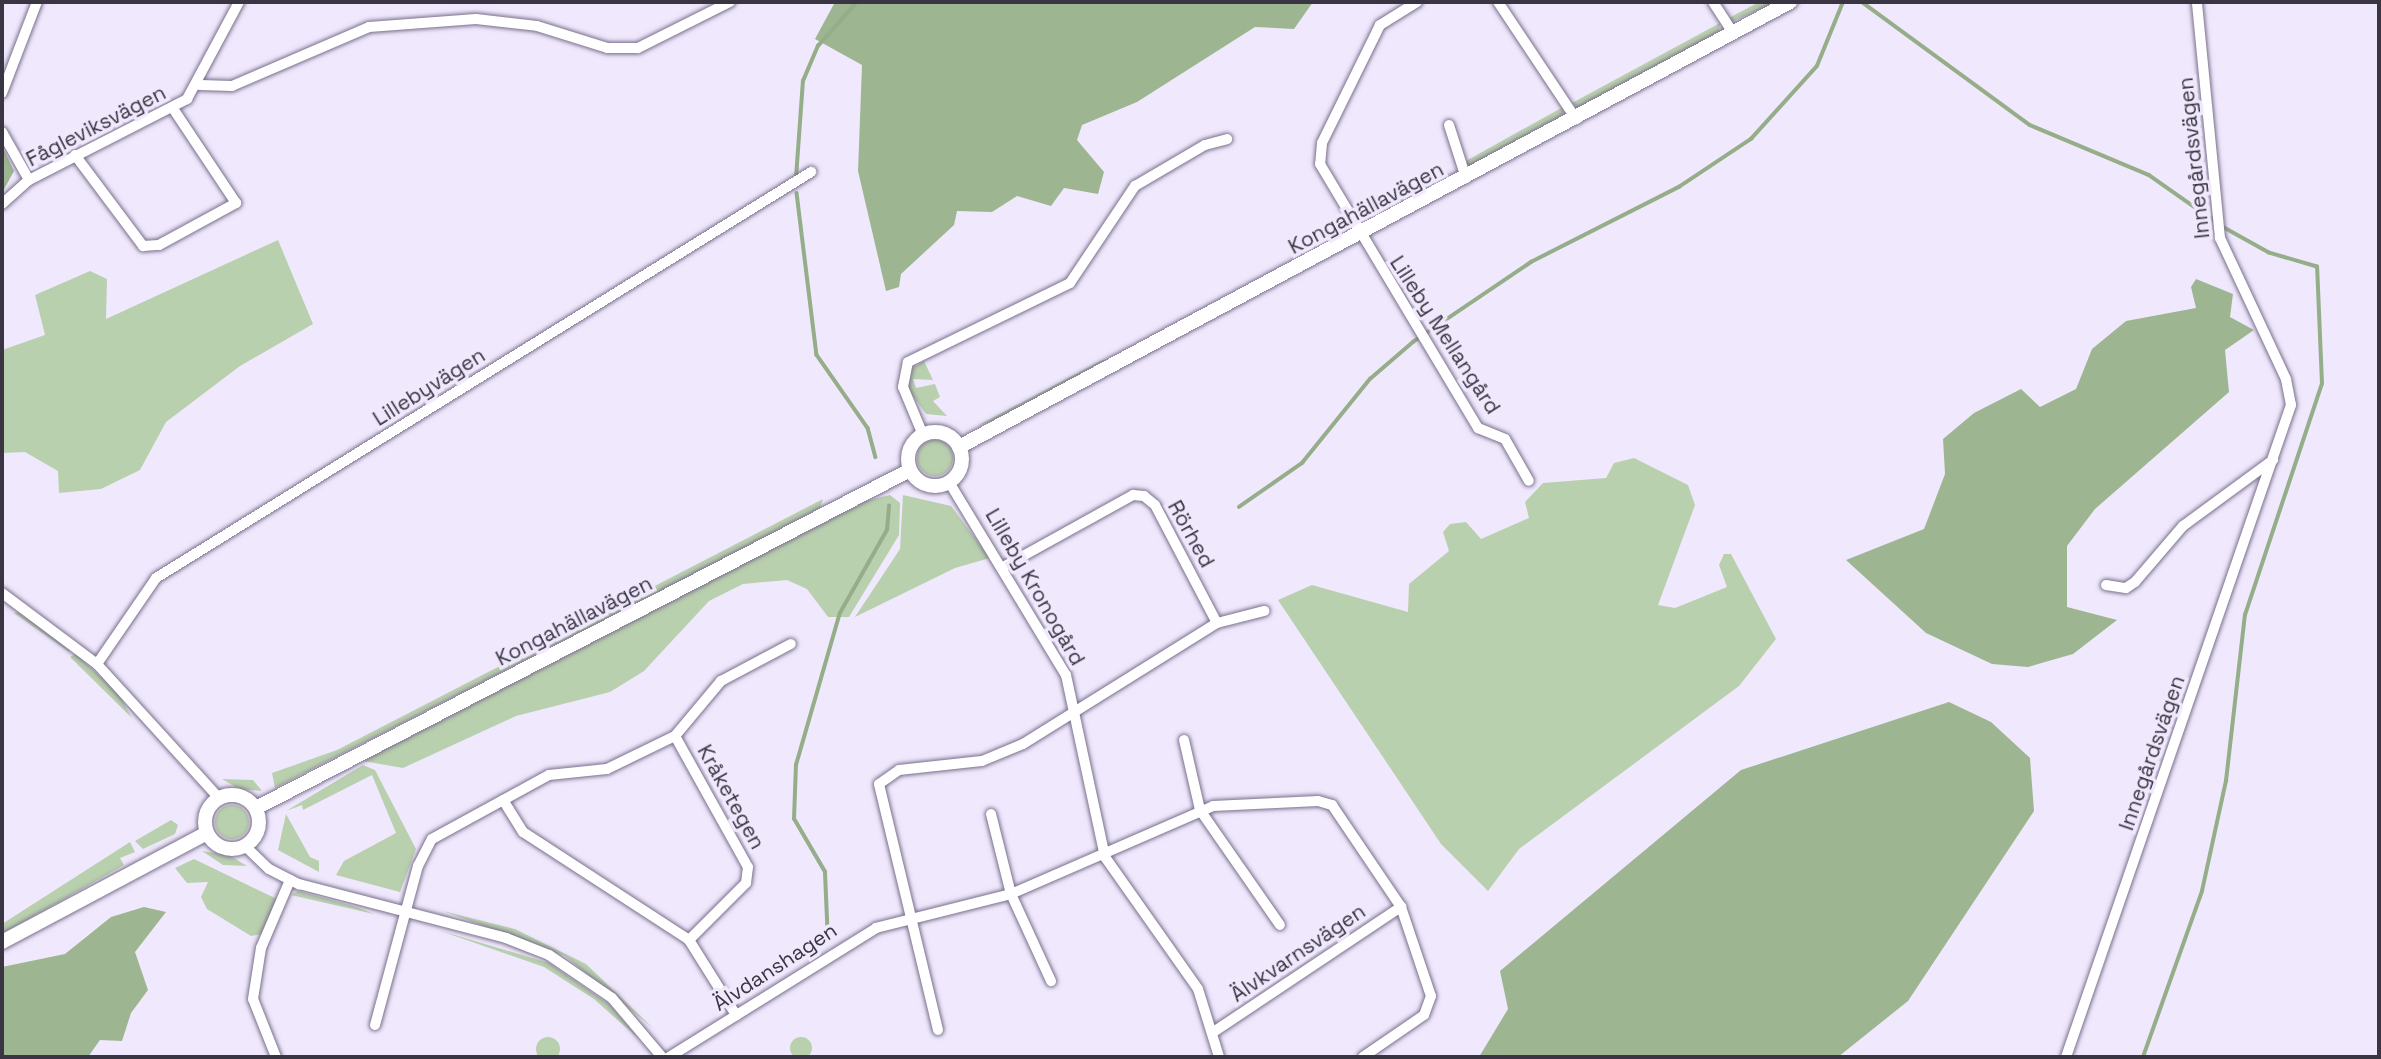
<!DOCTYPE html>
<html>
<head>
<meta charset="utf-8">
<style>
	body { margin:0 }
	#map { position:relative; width:2381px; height:1059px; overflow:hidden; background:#f0e9fd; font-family:"Space Grotesk",sans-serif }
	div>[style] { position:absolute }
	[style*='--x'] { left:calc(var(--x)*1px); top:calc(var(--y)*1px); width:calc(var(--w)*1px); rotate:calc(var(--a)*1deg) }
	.green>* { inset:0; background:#b9d0ae }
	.round { border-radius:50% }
	.forest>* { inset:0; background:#9db691 }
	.stream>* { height:3.5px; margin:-1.75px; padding:0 1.75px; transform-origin:1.75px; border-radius:1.75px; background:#95ad89 }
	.roads { filter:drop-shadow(0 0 2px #7a6f8c) drop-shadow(0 0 2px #7a6f8c) }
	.street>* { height:10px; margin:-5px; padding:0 5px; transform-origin:5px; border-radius:5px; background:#fff }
	.secondary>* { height:14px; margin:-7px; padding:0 7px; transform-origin:7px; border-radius:7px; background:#fff }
	.secondary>.ring { margin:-7px; padding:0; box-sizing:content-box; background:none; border:14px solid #fff; border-radius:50% }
	span { translate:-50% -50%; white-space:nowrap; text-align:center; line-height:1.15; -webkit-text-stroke:7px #f0e9fd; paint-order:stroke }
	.street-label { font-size:21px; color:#3a3542 }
	.frame { position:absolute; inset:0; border:4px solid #3a3542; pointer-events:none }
</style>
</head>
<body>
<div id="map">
	<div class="green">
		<i style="clip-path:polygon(1759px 2px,1776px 2px,1731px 22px,1729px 18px)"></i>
		<i style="clip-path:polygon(1720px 23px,1719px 33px,1578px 109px,1572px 103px)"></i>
		<i style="clip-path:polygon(1563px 107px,1563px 116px,1466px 168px,1464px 162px)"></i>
		<i style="clip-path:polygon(278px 240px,313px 324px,240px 366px,166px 422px,140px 470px,101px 489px,59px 493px,58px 471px,25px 452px,2px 453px,2px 350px,45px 335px,35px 295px,90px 271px,107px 279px,106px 319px)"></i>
		<i style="clip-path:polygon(1118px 358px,1003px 417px,977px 426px,1102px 360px)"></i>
		<i style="clip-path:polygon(924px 361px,933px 380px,913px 379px,916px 388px,935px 384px,940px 397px,933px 401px,947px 416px,926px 414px,908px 389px,909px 370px)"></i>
		<i class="round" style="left:917px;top:440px;width:36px;height:36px"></i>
		<i style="clip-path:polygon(1634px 458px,1688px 485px,1695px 505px,1658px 605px,1675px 608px,1727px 587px,1719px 565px,1724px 554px,1731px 554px,1776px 639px,1739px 686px,1519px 849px,1488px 891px,1441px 844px,1278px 600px,1312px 585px,1408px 612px,1409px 584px,1449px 551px,1443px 532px,1450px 524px,1466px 522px,1481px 539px,1529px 518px,1525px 502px,1543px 483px,1606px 478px,1614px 463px)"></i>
		<i style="clip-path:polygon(890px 495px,900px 503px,899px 535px,849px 617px,828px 617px,807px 589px,787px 580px,743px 584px,709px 601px,644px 671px,610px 692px,516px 716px,403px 768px,363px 761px,865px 501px)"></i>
		<i style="clip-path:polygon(903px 495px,951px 506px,990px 558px,955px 568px,855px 617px,900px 549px)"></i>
		<i style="clip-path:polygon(823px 499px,820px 508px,749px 546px,275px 788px,272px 773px,337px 750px)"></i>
		<i style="clip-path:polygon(19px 612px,70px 650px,69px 652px,14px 613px)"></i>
		<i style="clip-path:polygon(76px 654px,118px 693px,132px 718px,70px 657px)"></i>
		<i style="clip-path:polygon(363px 765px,375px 770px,416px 849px,400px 892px,336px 875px,344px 861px,396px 833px,372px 775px,303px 810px,302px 805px,286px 811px)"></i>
		<i style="clip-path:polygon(222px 779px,253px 780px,262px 791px,239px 789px)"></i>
		<i class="round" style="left:215px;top:805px;width:34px;height:34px"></i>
		<i style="clip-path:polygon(286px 814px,310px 857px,319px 861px,319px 872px,278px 850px)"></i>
		<i style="clip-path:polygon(171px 820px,178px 825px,175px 834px,143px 849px,135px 841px)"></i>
		<i style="clip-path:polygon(130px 842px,135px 852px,120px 858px,124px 865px,2px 934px,2px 924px)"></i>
		<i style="clip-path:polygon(202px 851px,229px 855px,247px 866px,223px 865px)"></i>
		<i style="clip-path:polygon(194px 859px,277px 899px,262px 934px,251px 936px,207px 909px,201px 897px,208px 882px,187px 883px,175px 868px)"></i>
		<i style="clip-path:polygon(298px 891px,357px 907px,374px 914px,291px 895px)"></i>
		<i style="clip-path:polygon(443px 911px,515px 929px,586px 964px,654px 1029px,565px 956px)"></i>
		<i style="clip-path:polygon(438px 930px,549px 963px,610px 1005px,639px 1039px,594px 999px,544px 967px)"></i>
		<i class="round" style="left:536px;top:1037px;width:24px;height:24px"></i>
		<i class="round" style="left:790px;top:1037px;width:22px;height:22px"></i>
	</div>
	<div class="forest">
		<i style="clip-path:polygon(835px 2px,1313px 2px,1294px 29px,1255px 27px,1137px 102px,1082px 125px,1077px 140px,1104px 172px,1098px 194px,1064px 188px,1051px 206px,1017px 196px,992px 212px,957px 211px,954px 225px,901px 274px,899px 287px,886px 291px,858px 171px,862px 65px,815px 39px)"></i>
		<i style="clip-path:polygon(2px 146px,14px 171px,2px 193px)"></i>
		<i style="clip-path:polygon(2196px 279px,2233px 294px,2230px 317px,2254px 330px,2225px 350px,2229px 392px,2095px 509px,2067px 546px,2067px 607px,2117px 620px,2073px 654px,2028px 667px,1992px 664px,1926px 633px,1846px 560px,1924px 529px,1945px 474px,1943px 439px,1974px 413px,2021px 389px,2040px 407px,2076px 389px,2092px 349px,2126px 321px,2196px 308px,2191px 287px)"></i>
		<i style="clip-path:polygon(1949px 702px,1991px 722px,2030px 758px,2034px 811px,1908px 1001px,1838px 1057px,1479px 1057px,1508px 1009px,1500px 971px,1741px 770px)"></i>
		<i style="clip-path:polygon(144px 907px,166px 912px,135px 952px,148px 990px,131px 1013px,122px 1041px,100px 1040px,88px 1057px,2px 1057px,2px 967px,65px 954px,111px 917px)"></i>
	</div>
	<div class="stream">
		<i style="--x:1862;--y:2;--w:208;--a:36.2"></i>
		<i style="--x:2030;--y:125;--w:129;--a:22.8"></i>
		<i style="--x:2149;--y:175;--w:82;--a:35"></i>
		<i style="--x:796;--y:178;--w:97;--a:-85.9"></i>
		<i style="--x:803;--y:81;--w:38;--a:-67"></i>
		<i style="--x:818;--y:46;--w:59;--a:-48.4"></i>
		<i style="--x:797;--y:193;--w:163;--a:83"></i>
		<i style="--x:817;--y:355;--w:89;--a:55.1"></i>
		<i style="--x:868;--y:428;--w:30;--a:75"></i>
		<i style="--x:1239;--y:507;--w:77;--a:-34.9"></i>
		<i style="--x:1302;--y:463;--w:108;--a:-51"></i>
		<i style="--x:1370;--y:379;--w:57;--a:-40.7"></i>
		<i style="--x:1413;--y:342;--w:143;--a:-34.1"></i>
		<i style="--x:1531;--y:262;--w:166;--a:-26.9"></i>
		<i style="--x:1679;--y:187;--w:87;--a:-33.7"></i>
		<i style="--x:1751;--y:139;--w:98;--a:-47.9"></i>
		<i style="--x:1817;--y:66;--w:69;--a:-67.9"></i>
		<i style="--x:828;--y:942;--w:70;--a:-92.5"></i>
		<i style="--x:825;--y:872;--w:61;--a:-120.3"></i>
		<i style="--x:794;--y:819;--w:54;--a:-87.9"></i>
		<i style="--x:796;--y:765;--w:158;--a:-73.9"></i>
		<i style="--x:840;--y:613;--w:95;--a:-60.5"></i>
		<i style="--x:887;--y:530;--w:24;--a:-85"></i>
		<i style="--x:2143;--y:1057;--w:176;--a:-70.4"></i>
		<i style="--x:2202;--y:891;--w:113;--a:-77.7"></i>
		<i style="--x:2226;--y:781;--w:167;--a:-83.5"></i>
		<i style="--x:2245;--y:615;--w:243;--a:-71.6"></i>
		<i style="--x:2322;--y:384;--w:117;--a:-92.4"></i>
		<i style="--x:2317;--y:267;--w:50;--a:-163.7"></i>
		<i style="--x:2269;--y:253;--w:54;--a:-151"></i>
	</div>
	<div class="roads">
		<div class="street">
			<i style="--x:1417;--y:2;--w:44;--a:148.1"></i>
			<i style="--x:1380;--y:25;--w:131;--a:116.2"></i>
			<i style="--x:1322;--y:143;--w:21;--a:95"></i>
			<i style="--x:1320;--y:164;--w:308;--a:59.1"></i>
			<i style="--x:1478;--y:428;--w:29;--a:22"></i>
			<i style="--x:1505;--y:439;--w:48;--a:60.3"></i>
			<i style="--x:1498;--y:2;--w:141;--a:56.3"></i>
			<i style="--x:1713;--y:2;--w:37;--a:57"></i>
			<i style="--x:200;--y:85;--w:32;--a:2"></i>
			<i style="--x:232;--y:86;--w:149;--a:-23.3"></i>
			<i style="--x:369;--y:27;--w:107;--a:-4.3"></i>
			<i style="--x:476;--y:19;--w:61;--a:6.5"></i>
			<i style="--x:537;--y:26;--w:73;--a:17.4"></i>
			<i style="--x:607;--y:48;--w:31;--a:0"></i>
			<i style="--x:638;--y:48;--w:103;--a:-26.6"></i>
			<i style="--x:2;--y:93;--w:97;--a:-69"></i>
			<i style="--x:1449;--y:125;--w:56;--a:72.2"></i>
			<i style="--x:2;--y:132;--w:55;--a:60.6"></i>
			<i style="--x:75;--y:155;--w:114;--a:53.2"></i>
			<i style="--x:143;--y:246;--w:16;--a:-4"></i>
			<i style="--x:159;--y:245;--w:88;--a:-28.6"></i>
			<i style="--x:236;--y:203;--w:112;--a:-123.7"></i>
			<i style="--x:2;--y:204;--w:36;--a:-42"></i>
			<i style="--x:29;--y:180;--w:178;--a:-27.1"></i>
			<i style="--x:187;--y:99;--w:110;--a:-61.8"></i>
			<i style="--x:923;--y:435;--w:52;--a:-112.6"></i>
			<i style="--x:903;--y:387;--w:25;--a:-79"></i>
			<i style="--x:908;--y:362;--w:180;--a:-26"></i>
			<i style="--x:1070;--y:283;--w:117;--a:-56.2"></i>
			<i style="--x:1135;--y:186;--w:81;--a:-30.4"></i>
			<i style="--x:1205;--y:145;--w:23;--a:-15"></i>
			<i style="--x:949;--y:482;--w:226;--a:58.8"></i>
			<i style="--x:1066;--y:675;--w:186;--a:77.9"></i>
			<i style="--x:1105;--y:857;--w:161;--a:54.8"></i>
			<i style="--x:1198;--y:989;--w:71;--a:72.8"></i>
			<i style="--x:1003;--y:567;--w:149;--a:-29"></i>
			<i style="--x:1133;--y:495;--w:11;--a:5"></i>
			<i style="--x:1144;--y:496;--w:14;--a:39"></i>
			<i style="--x:1155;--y:505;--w:133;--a:62.3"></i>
			<i style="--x:2106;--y:585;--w:20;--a:9"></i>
			<i style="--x:2126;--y:588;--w:11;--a:-34"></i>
			<i style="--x:2135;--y:582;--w:74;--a:-49.4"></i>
			<i style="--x:2183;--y:526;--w:112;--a:-36.3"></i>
			<i style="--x:2;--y:593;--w:119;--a:36.8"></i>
			<i style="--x:97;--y:664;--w:181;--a:47.7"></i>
			<i style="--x:97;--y:664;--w:104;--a:-55.5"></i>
			<i style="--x:156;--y:578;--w:771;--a:-31.79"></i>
			<i style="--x:675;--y:736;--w:150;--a:60.9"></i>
			<i style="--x:748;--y:867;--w:16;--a:97"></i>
			<i style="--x:746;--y:883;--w:81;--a:135"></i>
			<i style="--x:689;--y:940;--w:89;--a:57.9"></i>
			<i style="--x:1184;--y:740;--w:72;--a:77.1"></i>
			<i style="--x:1200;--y:810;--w:140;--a:55.2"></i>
			<i style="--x:503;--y:800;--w:38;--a:58"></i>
			<i style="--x:523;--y:832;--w:198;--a:33"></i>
			<i style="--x:991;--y:814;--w:82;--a:76"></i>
			<i style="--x:1011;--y:894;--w:96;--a:65.3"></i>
			<i style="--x:245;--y:846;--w:33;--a:44"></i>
			<i style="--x:269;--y:869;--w:34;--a:27"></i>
			<i style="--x:299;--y:884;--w:214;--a:14.6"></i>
			<i style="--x:506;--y:938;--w:46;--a:21.6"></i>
			<i style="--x:549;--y:955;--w:76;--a:34.3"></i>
			<i style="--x:612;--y:998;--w:77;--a:49.7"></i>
			<i style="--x:375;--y:1025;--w:165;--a:-74.9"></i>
			<i style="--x:418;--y:866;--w:30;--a:-63"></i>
			<i style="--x:432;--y:839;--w:133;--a:-28.7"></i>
			<i style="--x:549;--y:775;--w:58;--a:-5.9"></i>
			<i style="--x:607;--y:769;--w:76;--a:-25.9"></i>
			<i style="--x:675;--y:736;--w:72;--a:-50.1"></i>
			<i style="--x:721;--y:681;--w:79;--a:-27.9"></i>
			<i style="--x:938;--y:1030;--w:253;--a:-103.5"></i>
			<i style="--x:879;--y:784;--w:24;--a:-35"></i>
			<i style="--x:899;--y:770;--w:83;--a:-6.2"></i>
			<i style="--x:982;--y:761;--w:44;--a:-22.5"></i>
			<i style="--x:1023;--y:744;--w:229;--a:-32"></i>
			<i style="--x:1217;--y:623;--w:49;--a:-14.3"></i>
			<i style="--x:1215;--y:1031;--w:224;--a:-33.7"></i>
			<i style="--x:276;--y:1057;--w:62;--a:-111.6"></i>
			<i style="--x:253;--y:999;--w:52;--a:-81.1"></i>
			<i style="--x:261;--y:948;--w:74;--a:-66.9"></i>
			<i style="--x:669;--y:1057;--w:244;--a:-31.9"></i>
			<i style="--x:876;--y:928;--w:139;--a:-14.1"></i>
			<i style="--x:1011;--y:894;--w:220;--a:-23.5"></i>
			<i style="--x:1213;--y:806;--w:105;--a:-2.7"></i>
			<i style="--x:1318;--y:801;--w:15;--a:16"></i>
			<i style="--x:1332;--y:805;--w:123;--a:55.9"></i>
			<i style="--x:1401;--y:907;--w:94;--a:71.4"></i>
			<i style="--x:1431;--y:996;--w:20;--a:110"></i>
			<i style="--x:1424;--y:1015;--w:74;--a:145.5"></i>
			<i style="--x:2066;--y:1057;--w:690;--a:-70.96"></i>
			<i style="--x:2291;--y:405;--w:26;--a:-101"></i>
			<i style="--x:2286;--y:379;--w:156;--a:-115.1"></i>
			<i style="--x:2220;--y:238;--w:237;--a:-95.6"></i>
		</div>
		<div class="secondary">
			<i class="ring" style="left:908px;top:432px;width:40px;height:40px"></i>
			<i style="--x:959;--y:447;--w:943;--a:-28.17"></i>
			<i class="ring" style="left:205px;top:795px;width:40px;height:40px"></i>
			<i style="--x:256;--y:808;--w:736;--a:-27.33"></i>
			<i style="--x:2;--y:942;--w:232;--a:-28"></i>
		</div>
	</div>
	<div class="street-label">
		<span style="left:96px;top:126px;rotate:-27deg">Fågleviksvägen</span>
		<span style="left:2194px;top:158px;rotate:-96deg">Innegårdsvägen</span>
		<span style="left:1366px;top:208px;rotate:-28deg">Kongahällavägen</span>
		<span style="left:1445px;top:335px;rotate:57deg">Lilleby Mellangård</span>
		<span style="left:429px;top:387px;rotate:-32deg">Lillebyvägen</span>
		<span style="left:1191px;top:534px;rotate:61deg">Rörhed</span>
		<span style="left:1035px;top:587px;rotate:60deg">Lilleby Kronogård</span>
		<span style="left:574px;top:621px;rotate:-27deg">Kongahällavägen</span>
		<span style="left:2152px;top:753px;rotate:-71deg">Innegårdsvägen</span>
		<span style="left:731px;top:797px;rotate:61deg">Kråketegen</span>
		<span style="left:1298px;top:953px;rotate:-34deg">Älvkvarnsvägen</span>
		<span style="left:775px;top:967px;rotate:-33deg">Älvdanshagen</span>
	</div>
	<div class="frame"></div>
</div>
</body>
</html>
